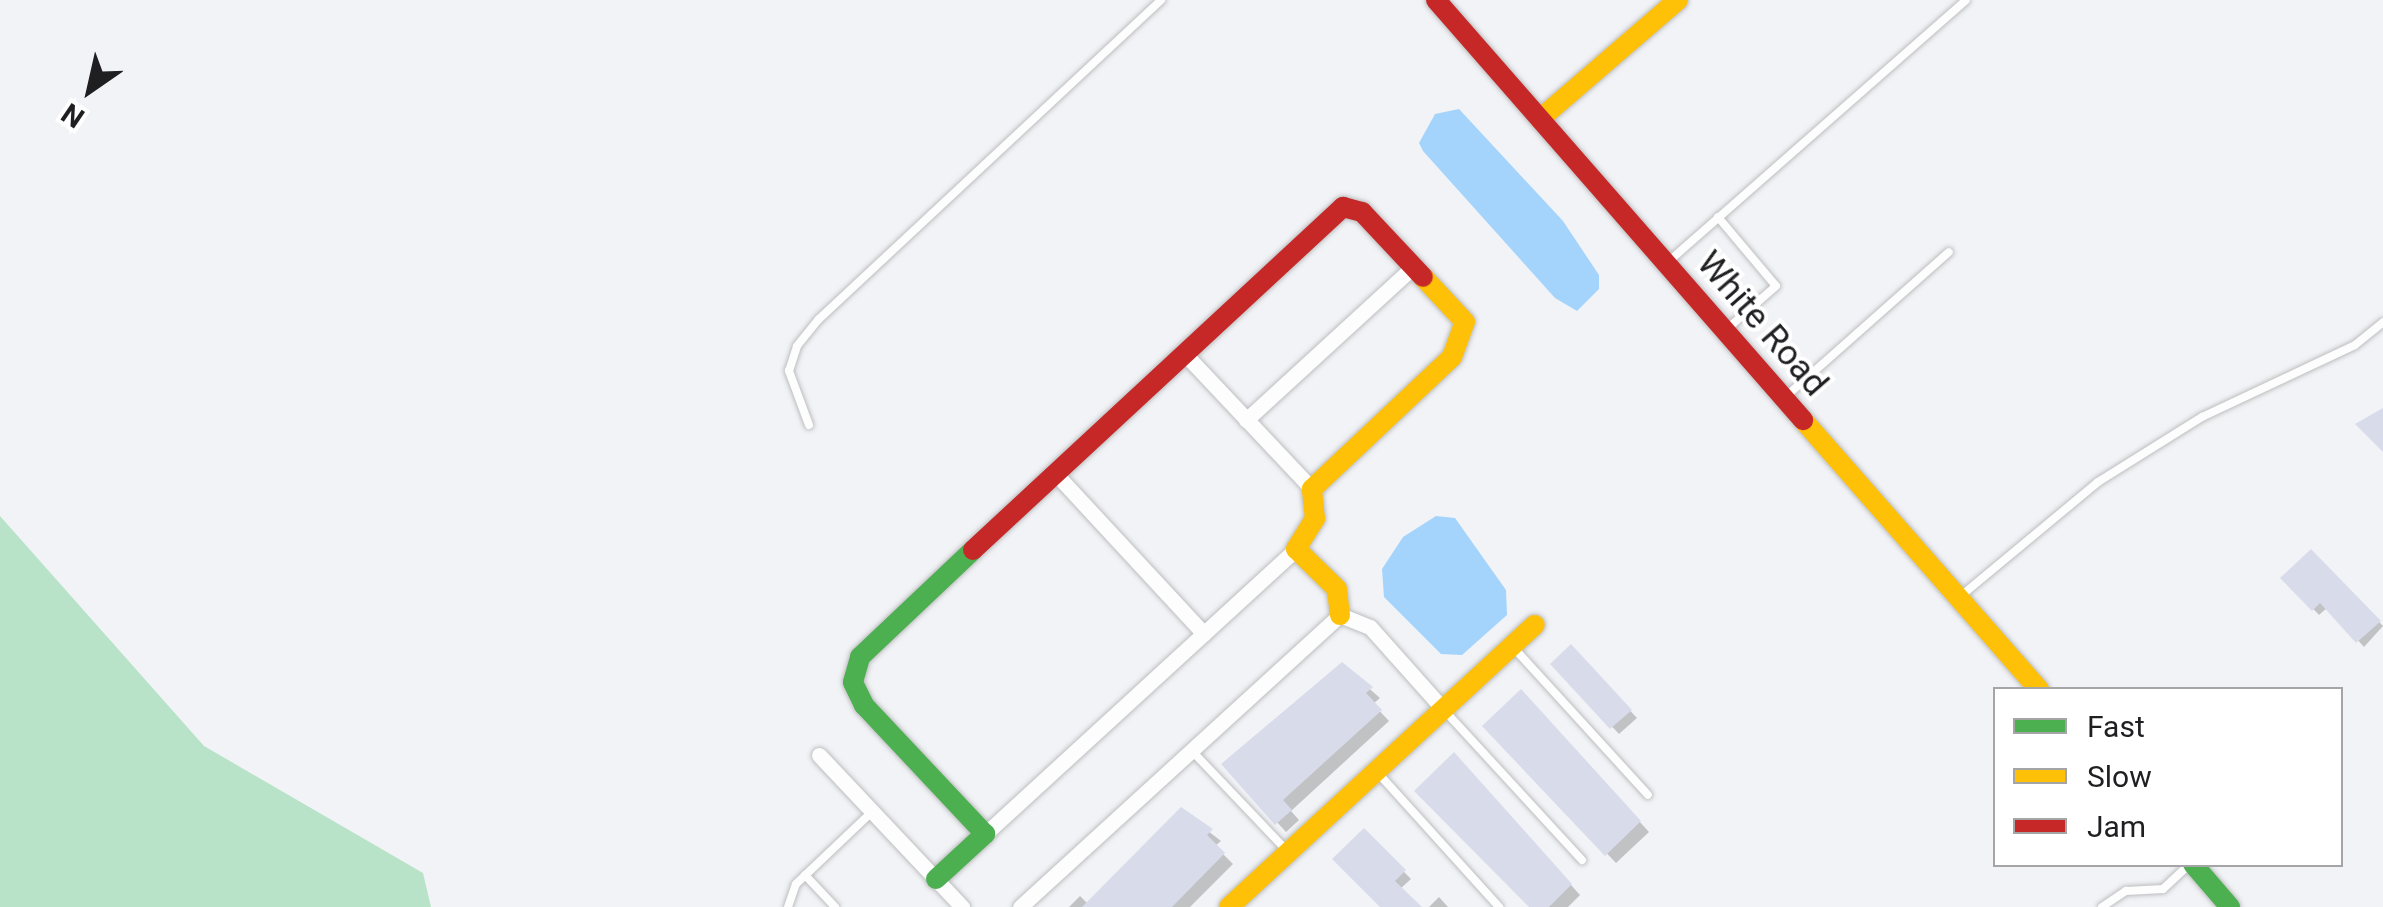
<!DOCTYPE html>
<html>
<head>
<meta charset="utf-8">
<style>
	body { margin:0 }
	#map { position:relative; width:2383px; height:907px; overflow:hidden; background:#f2f3f6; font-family:Roboto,sans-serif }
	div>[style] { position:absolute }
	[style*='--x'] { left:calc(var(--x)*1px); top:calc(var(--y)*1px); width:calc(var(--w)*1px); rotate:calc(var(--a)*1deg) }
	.forest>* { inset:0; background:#b8e3c9 }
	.water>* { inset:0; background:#a4d4fc }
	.shadow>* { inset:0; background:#0003 }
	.building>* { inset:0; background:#d8dbea }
	.roads { filter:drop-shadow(0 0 2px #bdbec0) drop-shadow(0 0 2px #bdbec0) }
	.lane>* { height:8px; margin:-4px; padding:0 4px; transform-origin:4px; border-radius:4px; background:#fdfdfe }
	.street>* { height:15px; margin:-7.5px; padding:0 7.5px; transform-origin:7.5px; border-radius:7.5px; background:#fdfdfe }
	.fast>* { height:20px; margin:-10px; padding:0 10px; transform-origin:10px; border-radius:10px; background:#4caf50 }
	.slow>* { height:20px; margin:-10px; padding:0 10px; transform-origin:10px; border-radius:10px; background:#ffc107 }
	.jam>* { height:20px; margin:-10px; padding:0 10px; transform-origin:10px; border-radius:10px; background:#c62828 }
	span { translate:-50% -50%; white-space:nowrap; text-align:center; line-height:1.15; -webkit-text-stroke:8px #fff; paint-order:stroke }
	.street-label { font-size:35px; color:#1f1f22 }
	.legend { position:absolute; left:1993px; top:687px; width:350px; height:180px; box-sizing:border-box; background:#fff; border:2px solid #a5a5a7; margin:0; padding:12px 18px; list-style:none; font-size:30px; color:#1f1f22 }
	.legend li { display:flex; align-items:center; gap:20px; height:50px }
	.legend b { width:50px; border:2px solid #a5a5a7 }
	.north { position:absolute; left:40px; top:40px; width:100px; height:100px; -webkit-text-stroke:8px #fff; paint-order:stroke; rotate:214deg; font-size:28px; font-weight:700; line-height:40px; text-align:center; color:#1f1f22 }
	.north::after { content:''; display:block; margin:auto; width:35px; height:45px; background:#1f1f22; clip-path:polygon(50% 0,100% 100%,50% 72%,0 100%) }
</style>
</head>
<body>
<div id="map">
	<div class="forest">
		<i style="clip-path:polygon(0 516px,204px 746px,423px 873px,431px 907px,0 907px)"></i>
	</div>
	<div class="water">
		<i style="clip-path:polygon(1459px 109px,1563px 221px,1599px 275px,1599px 289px,1577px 311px,1555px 298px,1423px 151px,1419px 143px,1435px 114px)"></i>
		<i style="clip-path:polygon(1436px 516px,1455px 518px,1506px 590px,1507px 615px,1462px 655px,1441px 654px,1384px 597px,1382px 569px,1403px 537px)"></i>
	</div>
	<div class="shadow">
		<i style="clip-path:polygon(2311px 552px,2383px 626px,2364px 647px,2328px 607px,2319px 615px,2284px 578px)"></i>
		<i style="clip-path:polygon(1571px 648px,1637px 718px,1619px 734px,1553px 664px)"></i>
		<i style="clip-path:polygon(1342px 665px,1380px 698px,1373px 704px,1389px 721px,1291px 811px,1299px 820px,1286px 832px,1225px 765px)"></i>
		<i style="clip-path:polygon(1531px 702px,1649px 832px,1616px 863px,1486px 727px)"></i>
		<i style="clip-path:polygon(1463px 765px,1580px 895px,1568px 907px,1533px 907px)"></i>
		<i style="clip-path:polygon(1181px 810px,1221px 841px,1215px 846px,1233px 864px,1190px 907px,1069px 907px,1080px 896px,1088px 904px)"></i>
		<i style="clip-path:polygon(1364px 831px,1411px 879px,1400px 889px,1402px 907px,1384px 907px)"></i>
		<i style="clip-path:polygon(1439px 897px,1448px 907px,1429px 907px)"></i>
	</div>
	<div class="building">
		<i style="clip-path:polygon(2383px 408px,2383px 452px,2355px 424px)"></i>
		<i style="clip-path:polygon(2311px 549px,2381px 621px,2356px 643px,2320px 603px,2312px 611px,2280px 578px)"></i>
		<i style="clip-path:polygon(1571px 644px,1632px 710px,1610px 729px,1550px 664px)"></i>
		<i style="clip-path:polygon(1342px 662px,1373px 687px,1366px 693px,1382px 710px,1283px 800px,1292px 810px,1275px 825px,1221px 764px)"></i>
		<i style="clip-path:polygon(1521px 689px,1641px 821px,1605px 856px,1482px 726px)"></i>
		<i style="clip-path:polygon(1454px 752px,1572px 884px,1549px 907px,1529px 907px,1414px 791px)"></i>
		<i style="clip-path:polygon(1181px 807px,1213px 829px,1207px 835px,1225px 853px,1172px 907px,1082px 907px)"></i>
		<i style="clip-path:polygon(1364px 828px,1406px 870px,1395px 881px,1422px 907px,1380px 907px,1332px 859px)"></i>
	</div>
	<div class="roads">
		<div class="lane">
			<i style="--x:1718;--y:217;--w:90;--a:50"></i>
			<i style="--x:1776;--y:286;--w:64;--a:138.8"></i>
			<i style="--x:1669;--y:261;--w:395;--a:-41.3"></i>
			<i style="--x:1784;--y:398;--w:220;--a:-41.5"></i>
			<i style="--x:809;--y:425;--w:58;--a:-110.3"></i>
			<i style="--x:789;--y:371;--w:26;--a:-72"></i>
			<i style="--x:797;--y:346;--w:35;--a:-51"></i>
			<i style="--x:819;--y:319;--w:468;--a:-43"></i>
			<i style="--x:1962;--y:595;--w:177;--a:-39.7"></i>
			<i style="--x:2098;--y:482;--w:123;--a:-32"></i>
			<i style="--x:2202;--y:417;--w:169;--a:-25.2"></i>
			<i style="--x:2355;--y:345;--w:36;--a:-39"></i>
			<i style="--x:1513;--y:647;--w:200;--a:47.6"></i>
			<i style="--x:1444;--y:710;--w:204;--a:47.4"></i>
			<i style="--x:1191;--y:750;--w:141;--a:46.4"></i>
			<i style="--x:1378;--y:773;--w:181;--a:47.9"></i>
			<i style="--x:805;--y:875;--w:44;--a:46.8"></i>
			<i style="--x:788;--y:907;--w:24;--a:-71"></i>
			<i style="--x:796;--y:884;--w:105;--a:-43.5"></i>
			<i style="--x:2102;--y:907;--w:29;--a:-34"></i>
			<i style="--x:2126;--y:891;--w:37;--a:-3"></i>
			<i style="--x:2163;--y:889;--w:37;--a:-43"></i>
		</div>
		<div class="street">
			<i style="--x:1183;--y:352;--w:188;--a:46.7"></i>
			<i style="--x:1246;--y:420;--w:226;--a:-42.5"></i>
			<i style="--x:1055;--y:473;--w:219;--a:47.2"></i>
			<i style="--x:819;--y:755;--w:209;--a:46.7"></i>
			<i style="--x:985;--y:834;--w:422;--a:-42.5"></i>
			<i style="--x:1020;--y:907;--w:433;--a:-42.4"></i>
			<i style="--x:1340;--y:615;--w:32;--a:22"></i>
			<i style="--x:1370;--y:627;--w:111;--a:48.3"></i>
		</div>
		<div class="fast">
			<i style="--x:2193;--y:864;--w:57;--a:49.3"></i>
			<i style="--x:936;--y:879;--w:67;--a:-42.6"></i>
			<i style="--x:985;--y:834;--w:177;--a:-133.2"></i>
			<i style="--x:864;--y:705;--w:25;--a:-116"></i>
			<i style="--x:853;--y:682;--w:26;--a:-74"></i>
			<i style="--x:860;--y:657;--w:156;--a:-43.4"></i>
		</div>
		<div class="slow">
			<i style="--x:1540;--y:119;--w:182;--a:-40.8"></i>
			<i style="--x:1803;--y:420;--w:359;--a:48.8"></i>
			<i style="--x:1340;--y:615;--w:26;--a:-97"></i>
			<i style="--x:1337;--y:589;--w:57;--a:-135.7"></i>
			<i style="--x:1296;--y:549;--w:36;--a:-58"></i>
			<i style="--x:1315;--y:519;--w:30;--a:-96"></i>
			<i style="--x:1312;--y:489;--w:192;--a:-43.3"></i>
			<i style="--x:1452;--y:357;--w:37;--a:-70"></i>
			<i style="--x:1465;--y:322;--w:62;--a:-133"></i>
			<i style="--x:1229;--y:907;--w:416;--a:-42.7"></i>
		</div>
		<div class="jam">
			<i style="--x:1436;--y:0;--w:558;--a:48.85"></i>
			<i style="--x:973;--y:550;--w:505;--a:-42.83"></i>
			<i style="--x:1343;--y:207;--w:20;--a:15"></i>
			<i style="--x:1362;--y:212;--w:89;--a:46.8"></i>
		</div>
	</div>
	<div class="street-label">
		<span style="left:1762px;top:324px;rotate:49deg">White Road</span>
	</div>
	<ul class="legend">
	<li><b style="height:12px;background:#4caf50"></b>Fast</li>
	<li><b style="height:12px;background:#ffc107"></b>Slow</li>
	<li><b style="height:12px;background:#c62828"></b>Jam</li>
	</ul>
	<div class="north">N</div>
</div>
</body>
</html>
